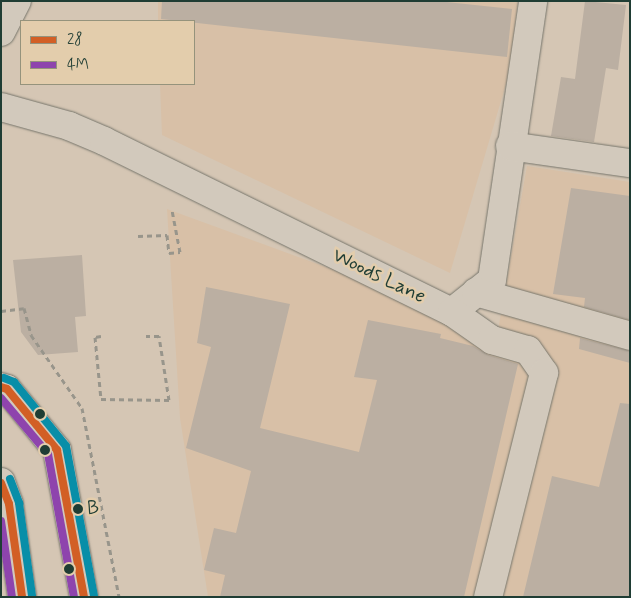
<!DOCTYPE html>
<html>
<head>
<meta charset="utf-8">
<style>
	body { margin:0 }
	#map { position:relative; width:631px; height:598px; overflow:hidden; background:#d5c6b4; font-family:Mynerve,sans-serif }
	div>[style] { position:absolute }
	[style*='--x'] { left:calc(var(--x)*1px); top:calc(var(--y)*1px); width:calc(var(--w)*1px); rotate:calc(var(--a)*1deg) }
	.built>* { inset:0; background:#d8c0a7 }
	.building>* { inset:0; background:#bbafa2 }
	.path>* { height:3px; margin-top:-1.5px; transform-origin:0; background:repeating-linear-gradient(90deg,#98958b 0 5px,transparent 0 9px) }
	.roads { filter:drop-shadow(0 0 1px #76756b) drop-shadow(0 0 1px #76756b) }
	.minor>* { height:28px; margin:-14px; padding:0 14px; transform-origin:14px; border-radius:14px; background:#d2c9bc }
	.bus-1>* { height:8px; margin:-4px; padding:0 4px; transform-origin:4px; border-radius:4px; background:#d25f25 }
	.bus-2>* { height:8px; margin:-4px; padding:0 4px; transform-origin:4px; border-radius:4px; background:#8e44ad }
	.bus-3>* { height:8px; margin:-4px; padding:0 4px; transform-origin:4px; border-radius:4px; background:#088ea8 }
	.dots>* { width:14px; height:14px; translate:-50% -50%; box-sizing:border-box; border:2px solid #e3cdac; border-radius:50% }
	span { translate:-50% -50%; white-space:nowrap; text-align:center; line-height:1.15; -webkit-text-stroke:5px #e3cdac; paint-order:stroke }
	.bus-label { font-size:19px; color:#1f3d34 }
	.left { translate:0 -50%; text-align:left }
	.street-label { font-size:20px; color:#1f3d34 }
	.frame { position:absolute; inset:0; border:2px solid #1f3d34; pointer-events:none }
	.legend { position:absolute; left:20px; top:20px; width:175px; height:65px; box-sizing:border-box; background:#e3cdac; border:1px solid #95937c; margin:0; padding:6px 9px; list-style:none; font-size:15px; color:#1f3d34 }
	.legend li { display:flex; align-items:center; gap:10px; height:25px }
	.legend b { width:25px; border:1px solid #95937c }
</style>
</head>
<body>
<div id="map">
	<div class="built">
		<i style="clip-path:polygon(158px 1px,518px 1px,509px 74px,450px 273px,162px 135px,160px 84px,194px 84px,194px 21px,158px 21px)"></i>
		<i style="clip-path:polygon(527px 166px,630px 182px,630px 597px,208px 597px,180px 418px,167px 209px,498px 330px)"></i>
	</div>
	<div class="building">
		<i style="clip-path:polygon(162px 1px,437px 1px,512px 9px,507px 57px,161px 19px)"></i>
		<i style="clip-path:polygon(585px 1px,626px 5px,618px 70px,606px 68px,594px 142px,551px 136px,561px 77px,575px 79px)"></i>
		<i style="clip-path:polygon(571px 188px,630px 196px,630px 320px,584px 307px,585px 298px,553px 294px)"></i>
		<i style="clip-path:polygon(82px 255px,86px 316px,75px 317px,78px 352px,38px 355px,21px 332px,13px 260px)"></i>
		<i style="clip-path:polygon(206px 287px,290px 304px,260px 428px,359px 452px,377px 380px,354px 377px,368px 320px,441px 334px,440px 338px,473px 346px,488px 355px,518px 364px,464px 597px,220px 597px,225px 575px,204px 570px,214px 528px,236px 533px,251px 471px,186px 448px,211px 347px,197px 343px)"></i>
		<i style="clip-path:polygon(580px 338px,630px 351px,630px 363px,579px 349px)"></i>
		<i style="clip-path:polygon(620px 403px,630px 404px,630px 597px,523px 597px,552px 476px,599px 487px)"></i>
	</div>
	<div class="path">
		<i style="--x:138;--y:236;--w:29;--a:-2"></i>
		<i style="--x:167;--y:235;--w:18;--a:84"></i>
		<i style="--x:169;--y:253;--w:11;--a:-5"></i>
		<i style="--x:180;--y:252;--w:43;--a:-100.8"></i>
		<i style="--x:1;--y:311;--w:23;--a:-7"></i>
		<i style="--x:24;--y:308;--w:28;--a:75"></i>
		<i style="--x:31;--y:335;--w:89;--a:55.1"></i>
		<i style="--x:82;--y:408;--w:193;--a:78.9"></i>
		<i style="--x:101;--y:336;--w:6;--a:171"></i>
		<i style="--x:95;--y:337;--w:62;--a:84.5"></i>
		<i style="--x:101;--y:399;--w:68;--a:0.8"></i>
		<i style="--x:169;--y:400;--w:65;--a:-98.9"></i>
		<i style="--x:159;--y:336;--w:13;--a:180"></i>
	</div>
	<div class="roads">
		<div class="minor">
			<i style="--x:1;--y:32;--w:35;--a:-63"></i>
			<i style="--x:1;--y:107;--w:71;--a:15.6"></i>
			<i style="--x:69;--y:126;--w:38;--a:23"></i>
			<i style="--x:104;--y:141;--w:388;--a:26.2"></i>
			<i style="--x:452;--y:312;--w:51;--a:-38.7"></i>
			<i style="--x:492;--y:280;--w:282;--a:-81.6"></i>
			<i style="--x:510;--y:146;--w:121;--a:8.1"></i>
			<i style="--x:476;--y:292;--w:160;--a:15.9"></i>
			<i style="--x:452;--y:312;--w:49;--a:35"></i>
			<i style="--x:492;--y:340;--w:37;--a:16"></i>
			<i style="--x:528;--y:350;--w:28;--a:55"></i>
			<i style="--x:544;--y:373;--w:231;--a:104"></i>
			<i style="--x:1;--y:387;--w:6;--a:18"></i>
			<i style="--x:7;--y:389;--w:79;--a:50.7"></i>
			<i style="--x:57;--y:450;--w:149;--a:79.6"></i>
			<i style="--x:1;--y:482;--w:23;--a:70"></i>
			<i style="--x:9;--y:504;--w:94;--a:82"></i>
		</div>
	</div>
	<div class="bus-1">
		<i style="--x:1;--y:387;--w:6;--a:18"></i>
		<i style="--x:7;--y:389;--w:79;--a:50.7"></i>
		<i style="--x:57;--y:450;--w:149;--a:79.6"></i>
		<i style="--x:1;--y:483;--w:22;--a:69"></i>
		<i style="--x:9;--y:504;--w:94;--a:82"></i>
	</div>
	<div class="bus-2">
		<i style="--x:1;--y:398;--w:73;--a:50"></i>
		<i style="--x:48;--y:454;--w:145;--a:79.7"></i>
		<i style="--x:1;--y:521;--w:77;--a:81.8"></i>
	</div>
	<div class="bus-3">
		<i style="--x:4;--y:378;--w:11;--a:22"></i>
		<i style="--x:14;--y:382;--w:82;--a:50.9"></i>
		<i style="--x:66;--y:446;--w:152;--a:79.4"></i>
		<i style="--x:10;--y:479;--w:26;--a:69"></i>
		<i style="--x:19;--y:503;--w:94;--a:82"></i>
	</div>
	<div class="dots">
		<i style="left:40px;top:414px;background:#1f3d34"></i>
		<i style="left:45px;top:450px;background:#1f3d34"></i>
		<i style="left:78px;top:509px;background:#1f3d34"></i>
		<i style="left:69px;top:569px;background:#1f3d34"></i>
	</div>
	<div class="bus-label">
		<span class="left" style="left:87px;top:509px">B</span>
	</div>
	<div class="street-label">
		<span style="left:379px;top:276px;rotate:26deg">Woods Lane</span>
	</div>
	<div class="frame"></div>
	<ul class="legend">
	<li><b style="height:6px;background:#d25f25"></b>28</li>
	<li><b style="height:6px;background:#8e44ad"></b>4M</li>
	</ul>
</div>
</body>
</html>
